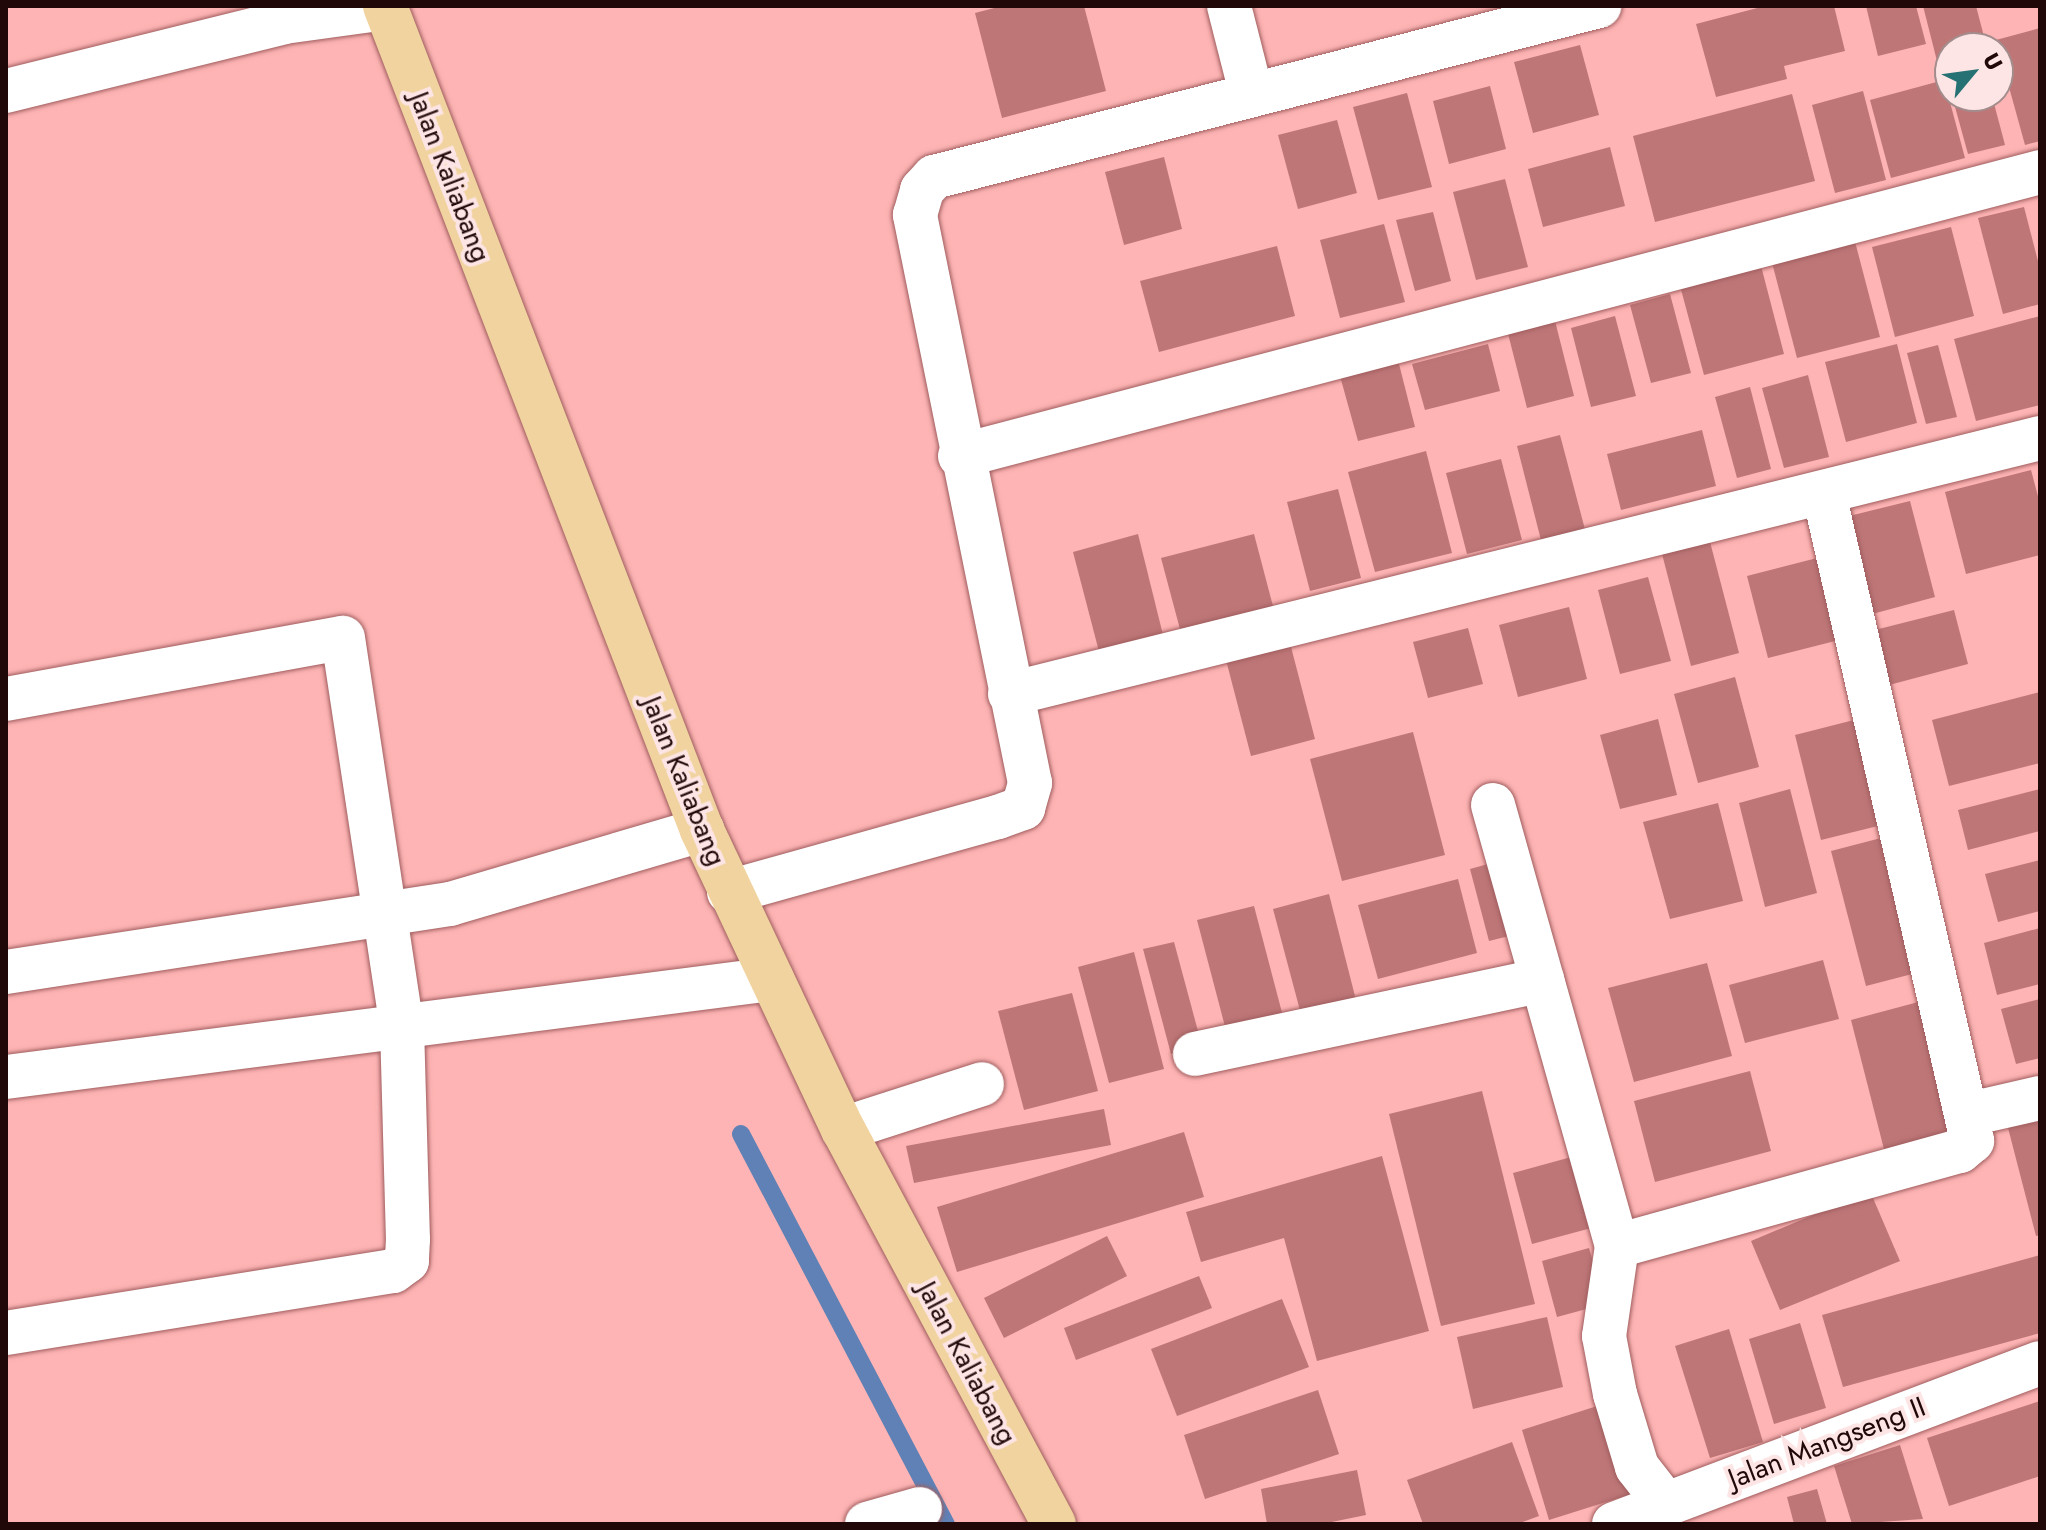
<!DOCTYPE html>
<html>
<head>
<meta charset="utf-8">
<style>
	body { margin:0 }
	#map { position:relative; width:2046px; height:1530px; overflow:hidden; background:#feb4b4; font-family:Jost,sans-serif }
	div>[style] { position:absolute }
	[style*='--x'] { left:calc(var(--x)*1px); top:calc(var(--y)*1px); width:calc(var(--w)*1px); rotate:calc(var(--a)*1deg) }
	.stream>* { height:18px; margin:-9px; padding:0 9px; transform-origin:9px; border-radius:9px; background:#5f81b6 }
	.building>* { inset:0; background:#be7677 }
	.roads { filter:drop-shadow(0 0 2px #9f5d5e) drop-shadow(0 0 2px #9f5d5e) }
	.minor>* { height:44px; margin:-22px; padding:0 22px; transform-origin:22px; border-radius:22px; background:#fff }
	.major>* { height:44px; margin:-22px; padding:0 22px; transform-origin:22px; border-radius:22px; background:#f1d3a0 }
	span { translate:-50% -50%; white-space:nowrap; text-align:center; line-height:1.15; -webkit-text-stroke:8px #fce5e4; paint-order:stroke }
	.street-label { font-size:28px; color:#200708 }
	.frame { position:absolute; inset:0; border:8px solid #200708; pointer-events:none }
	.north { position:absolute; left:1934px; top:32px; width:80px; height:80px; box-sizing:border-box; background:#fce5e4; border:2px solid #a48c8c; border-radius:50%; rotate:61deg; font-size:22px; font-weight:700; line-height:32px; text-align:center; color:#200708 }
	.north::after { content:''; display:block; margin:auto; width:28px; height:36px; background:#267174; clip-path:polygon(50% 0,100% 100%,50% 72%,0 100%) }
</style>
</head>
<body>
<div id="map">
	<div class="stream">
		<i style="--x:741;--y:1134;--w:441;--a:62.3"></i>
	</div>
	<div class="building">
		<i style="clip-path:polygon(1002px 6px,1084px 6px,1106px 91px,1002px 118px,975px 13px)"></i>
		<i style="clip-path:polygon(1765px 6px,1834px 6px,1845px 51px,1784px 66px,1787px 79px,1716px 97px,1696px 24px)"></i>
		<i style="clip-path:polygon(1866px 6px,1916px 6px,1926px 44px,1878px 56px)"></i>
		<i style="clip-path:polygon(1923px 6px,1976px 6px,1987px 48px,1950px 48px,1950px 58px,1937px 61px)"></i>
		<i style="clip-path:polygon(2040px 28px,2040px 141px,2025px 145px,1996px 40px)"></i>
		<i style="clip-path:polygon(1580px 45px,1599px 115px,1533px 133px,1514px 62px)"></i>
		<i style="clip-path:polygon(1944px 80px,1965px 158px,1891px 178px,1870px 100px)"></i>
		<i style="clip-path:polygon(1490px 86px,1506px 149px,1449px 164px,1433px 101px)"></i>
		<i style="clip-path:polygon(1863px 91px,1886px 180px,1835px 193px,1812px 105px)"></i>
		<i style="clip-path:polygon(1407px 93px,1432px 187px,1378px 200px,1353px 107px)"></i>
		<i style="clip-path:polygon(1792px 94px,1815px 181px,1655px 222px,1633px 136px)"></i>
		<i style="clip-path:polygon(1952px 96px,1992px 96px,2005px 145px,1968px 154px)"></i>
		<i style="clip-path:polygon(1337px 120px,1357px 193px,1298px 209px,1278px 135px)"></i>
		<i style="clip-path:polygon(1610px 147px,1625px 206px,1543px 227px,1528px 169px)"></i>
		<i style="clip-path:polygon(1164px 157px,1182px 229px,1124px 245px,1105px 172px)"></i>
		<i style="clip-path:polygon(1505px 179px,1528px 267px,1476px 280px,1453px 192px)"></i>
		<i style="clip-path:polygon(2024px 207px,2040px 269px,2040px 304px,2003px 314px,1978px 218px)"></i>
		<i style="clip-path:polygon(1433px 212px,1451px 281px,1415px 291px,1396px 220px)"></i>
		<i style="clip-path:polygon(1384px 224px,1405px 302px,1340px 318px,1320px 240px)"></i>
		<i style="clip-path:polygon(1951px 227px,1974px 316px,1895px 337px,1872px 247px)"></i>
		<i style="clip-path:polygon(1853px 234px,1880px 337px,1797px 358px,1770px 255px)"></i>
		<i style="clip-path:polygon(1277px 246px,1295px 316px,1159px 352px,1140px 281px)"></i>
		<i style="clip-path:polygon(1760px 262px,1784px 354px,1704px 375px,1679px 282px)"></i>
		<i style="clip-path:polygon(1670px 294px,1691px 373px,1651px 383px,1630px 305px)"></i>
		<i style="clip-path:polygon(1553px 313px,1574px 396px,1527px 408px,1506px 326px)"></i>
		<i style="clip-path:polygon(1615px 316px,1636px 396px,1591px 407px,1571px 328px)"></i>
		<i style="clip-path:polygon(2040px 316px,2040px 405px,1976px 421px,1954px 339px)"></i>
		<i style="clip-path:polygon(1488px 344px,1500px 391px,1425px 410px,1412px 364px)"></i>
		<i style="clip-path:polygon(1897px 344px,1917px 423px,1846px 442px,1825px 362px)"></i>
		<i style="clip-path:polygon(1938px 345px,1957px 417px,1926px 424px,1907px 353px)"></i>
		<i style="clip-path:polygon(1398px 360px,1415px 427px,1358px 441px,1340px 376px)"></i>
		<i style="clip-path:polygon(1808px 375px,1829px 457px,1784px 468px,1762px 388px)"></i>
		<i style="clip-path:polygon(1750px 387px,1771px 469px,1737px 478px,1715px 397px)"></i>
		<i style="clip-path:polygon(1702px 430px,1716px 486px,1621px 510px,1607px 454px)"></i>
		<i style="clip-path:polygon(1560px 435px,1587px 537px,1543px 548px,1517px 446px)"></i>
		<i style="clip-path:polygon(1426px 451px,1452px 553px,1375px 572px,1348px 472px)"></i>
		<i style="clip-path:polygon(1501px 459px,1522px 540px,1467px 554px,1446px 473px)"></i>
		<i style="clip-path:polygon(2031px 470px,2040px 504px,2040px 555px,1966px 574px,1945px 492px)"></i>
		<i style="clip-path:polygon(1338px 489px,1361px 578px,1310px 591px,1287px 502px)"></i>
		<i style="clip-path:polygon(1910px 501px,1935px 597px,1865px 616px,1841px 518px)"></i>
		<i style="clip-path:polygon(1138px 534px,1166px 647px,1102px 663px,1073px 552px)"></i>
		<i style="clip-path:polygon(1254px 534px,1274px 610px,1181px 633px,1161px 558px)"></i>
		<i style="clip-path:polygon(1709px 538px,1739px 653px,1691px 666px,1661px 550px)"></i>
		<i style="clip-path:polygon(1821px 557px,1843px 639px,1768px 658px,1747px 576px)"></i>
		<i style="clip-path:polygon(1648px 577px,1671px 661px,1620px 674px,1598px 590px)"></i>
		<i style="clip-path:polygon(1569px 607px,1587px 679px,1518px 697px,1499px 625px)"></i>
		<i style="clip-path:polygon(1954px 610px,1968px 664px,1874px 689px,1859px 634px)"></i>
		<i style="clip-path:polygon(1468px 628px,1483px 684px,1428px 698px,1413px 642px)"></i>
		<i style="clip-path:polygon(1290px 643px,1315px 739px,1251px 756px,1226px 660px)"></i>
		<i style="clip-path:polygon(1735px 677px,1759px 767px,1698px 783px,1674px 694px)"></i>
		<i style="clip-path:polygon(2040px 692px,2040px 763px,1949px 786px,1932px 720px)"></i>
		<i style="clip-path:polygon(1658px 719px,1677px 795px,1620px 809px,1600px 735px)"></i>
		<i style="clip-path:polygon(1854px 720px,1882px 825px,1821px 840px,1795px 735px)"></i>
		<i style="clip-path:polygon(1413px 732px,1445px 855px,1342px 881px,1310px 759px)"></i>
		<i style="clip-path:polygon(1790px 789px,1817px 893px,1765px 907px,1739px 803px)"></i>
		<i style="clip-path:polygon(2040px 789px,2040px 831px,1968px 850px,1958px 810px)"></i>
		<i style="clip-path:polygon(1718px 803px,1743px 901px,1670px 919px,1643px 822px)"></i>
		<i style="clip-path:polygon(1881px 838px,1916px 973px,1866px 986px,1831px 851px)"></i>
		<i style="clip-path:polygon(1506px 859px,1525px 932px,1489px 941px,1470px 869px)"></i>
		<i style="clip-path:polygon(2040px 860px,2040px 911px,1998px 922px,1985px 874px)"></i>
		<i style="clip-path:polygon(1458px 879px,1477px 953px,1378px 979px,1358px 905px)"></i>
		<i style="clip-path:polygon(1329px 894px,1357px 1004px,1302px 1018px,1273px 909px)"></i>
		<i style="clip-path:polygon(1254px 906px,1285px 1024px,1228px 1038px,1197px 920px)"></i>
		<i style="clip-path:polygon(2040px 928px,2040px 984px,1997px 995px,1984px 943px)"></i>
		<i style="clip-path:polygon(1174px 942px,1202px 1046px,1171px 1054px,1143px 949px)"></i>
		<i style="clip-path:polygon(1134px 952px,1164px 1069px,1109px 1083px,1078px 967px)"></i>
		<i style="clip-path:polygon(1823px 960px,1839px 1019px,1745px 1043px,1729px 985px)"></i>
		<i style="clip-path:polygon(1707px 963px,1732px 1056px,1634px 1082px,1608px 988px)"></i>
		<i style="clip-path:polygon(1072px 993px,1098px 1091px,1024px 1110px,998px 1011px)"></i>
		<i style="clip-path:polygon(2040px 999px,2040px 1058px,2016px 1064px,2001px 1009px)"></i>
		<i style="clip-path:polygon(1922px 1001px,1960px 1142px,1887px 1161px,1851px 1020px)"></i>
		<i style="clip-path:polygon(1750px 1071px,1771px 1151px,1655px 1182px,1634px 1101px)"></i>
		<i style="clip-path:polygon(1482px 1091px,1535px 1304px,1441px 1326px,1389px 1114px)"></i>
		<i style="clip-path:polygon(1104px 1109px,1111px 1145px,914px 1183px,906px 1146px)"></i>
		<i style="clip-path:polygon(2040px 1116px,2040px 1235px,2036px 1236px,2007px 1124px)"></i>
		<i style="clip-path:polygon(1184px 1132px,1204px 1197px,957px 1272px,937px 1207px)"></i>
		<i style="clip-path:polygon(1382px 1156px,1429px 1331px,1317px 1361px,1284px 1238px,1201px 1262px,1186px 1212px)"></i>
		<i style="clip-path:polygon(1575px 1156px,1595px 1227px,1532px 1244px,1513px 1173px)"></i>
		<i style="clip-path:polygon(1870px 1191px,1900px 1261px,1780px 1310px,1751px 1241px)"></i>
		<i style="clip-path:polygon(1107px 1236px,1127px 1276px,1004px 1338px,984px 1298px)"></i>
		<i style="clip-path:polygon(1589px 1248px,1605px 1304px,1557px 1317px,1542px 1261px)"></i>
		<i style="clip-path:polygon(2040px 1255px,2040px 1333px,1843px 1387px,1822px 1315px)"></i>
		<i style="clip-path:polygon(1199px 1276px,1212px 1308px,1076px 1360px,1064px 1328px)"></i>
		<i style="clip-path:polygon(1282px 1299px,1309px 1367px,1177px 1416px,1151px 1349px)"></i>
		<i style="clip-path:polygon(1547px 1317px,1563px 1387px,1473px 1409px,1457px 1337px)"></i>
		<i style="clip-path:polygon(1800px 1323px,1826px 1408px,1774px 1424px,1749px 1339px)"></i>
		<i style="clip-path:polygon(1729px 1329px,1763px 1442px,1710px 1458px,1675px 1346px)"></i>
		<i style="clip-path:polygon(1318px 1390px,1339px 1454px,1205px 1499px,1184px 1435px)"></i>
		<i style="clip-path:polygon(1613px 1401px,1641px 1491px,1549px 1520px,1522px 1430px)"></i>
		<i style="clip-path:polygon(2040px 1401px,2040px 1476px,1949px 1506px,1927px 1438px)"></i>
		<i style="clip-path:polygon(1512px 1442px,1539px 1516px,1517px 1524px,1423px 1524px,1407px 1480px)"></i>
		<i style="clip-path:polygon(1900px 1445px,1923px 1519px,1852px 1524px,1834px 1466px)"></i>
		<i style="clip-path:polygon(1357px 1470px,1366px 1515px,1322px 1524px,1267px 1524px,1261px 1489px)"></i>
		<i style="clip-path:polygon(1817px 1489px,1827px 1524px,1794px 1524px,1787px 1497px)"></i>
	</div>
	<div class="roads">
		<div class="minor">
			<i style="--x:1229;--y:6;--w:89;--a:75.7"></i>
			<i style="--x:6;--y:91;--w:286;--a:-13.9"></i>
			<i style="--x:284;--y:22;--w:103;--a:-7.8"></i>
			<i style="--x:960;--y:456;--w:1117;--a:-14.73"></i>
			<i style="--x:1010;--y:694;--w:1061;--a:-13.96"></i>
			<i style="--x:6;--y:699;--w:342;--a:-10.3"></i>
			<i style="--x:343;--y:638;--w:392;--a:81.4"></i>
			<i style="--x:402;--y:1026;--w:213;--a:88.4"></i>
			<i style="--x:408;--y:1239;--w:22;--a:93"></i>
			<i style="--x:407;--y:1261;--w:17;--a:144"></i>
			<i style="--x:393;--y:1271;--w:392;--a:170.9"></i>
			<i style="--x:1493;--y:805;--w:458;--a:74.3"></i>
			<i style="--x:1617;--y:1246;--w:91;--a:98.2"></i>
			<i style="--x:1604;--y:1336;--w:59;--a:79.3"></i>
			<i style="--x:1615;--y:1394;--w:76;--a:73.2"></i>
			<i style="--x:1637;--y:1467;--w:46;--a:52.1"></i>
			<i style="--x:729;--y:892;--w:279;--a:-15.6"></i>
			<i style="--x:998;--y:817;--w:27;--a:-20"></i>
			<i style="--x:1023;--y:808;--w:26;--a:-74"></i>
			<i style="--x:1030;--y:783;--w:580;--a:-101.45"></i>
			<i style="--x:915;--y:215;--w:26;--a:-74"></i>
			<i style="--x:922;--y:190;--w:18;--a:-47"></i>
			<i style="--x:934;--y:177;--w:687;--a:-14.42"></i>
			<i style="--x:6;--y:972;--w:449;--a:-8.7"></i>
			<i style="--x:450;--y:904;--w:263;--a:-16.4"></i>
			<i style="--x:1195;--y:1054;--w:355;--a:-12"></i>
			<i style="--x:6;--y:1077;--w:772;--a:-7.29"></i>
			<i style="--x:1970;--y:1114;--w:72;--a:-12.9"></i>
			<i style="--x:843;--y:1129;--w:146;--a:-17.9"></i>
			<i style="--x:1617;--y:1246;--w:356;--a:-15.5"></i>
			<i style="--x:1960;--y:1151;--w:16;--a:-40"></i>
			<i style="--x:1972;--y:1141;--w:664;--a:-102.88"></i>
			<i style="--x:867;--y:1524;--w:55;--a:-15.8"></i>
			<i style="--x:1614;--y:1524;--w:455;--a:-20.7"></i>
		</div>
		<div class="major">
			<i style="--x:385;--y:6;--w:883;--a:68.96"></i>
			<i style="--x:702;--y:830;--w:331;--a:64.8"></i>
			<i style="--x:843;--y:1129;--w:448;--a:61.9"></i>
		</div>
	</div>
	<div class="street-label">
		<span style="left:450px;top:177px;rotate:69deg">Jalan Kaliabang</span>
		<span style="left:684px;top:781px;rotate:68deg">Jalan Kaliabang</span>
		<span style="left:967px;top:1363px;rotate:62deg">Jalan Kaliabang</span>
		<span style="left:1827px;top:1443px;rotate:-21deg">Jalan Mangseng II</span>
	</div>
	<div class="frame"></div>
	<div class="north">U</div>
</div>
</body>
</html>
